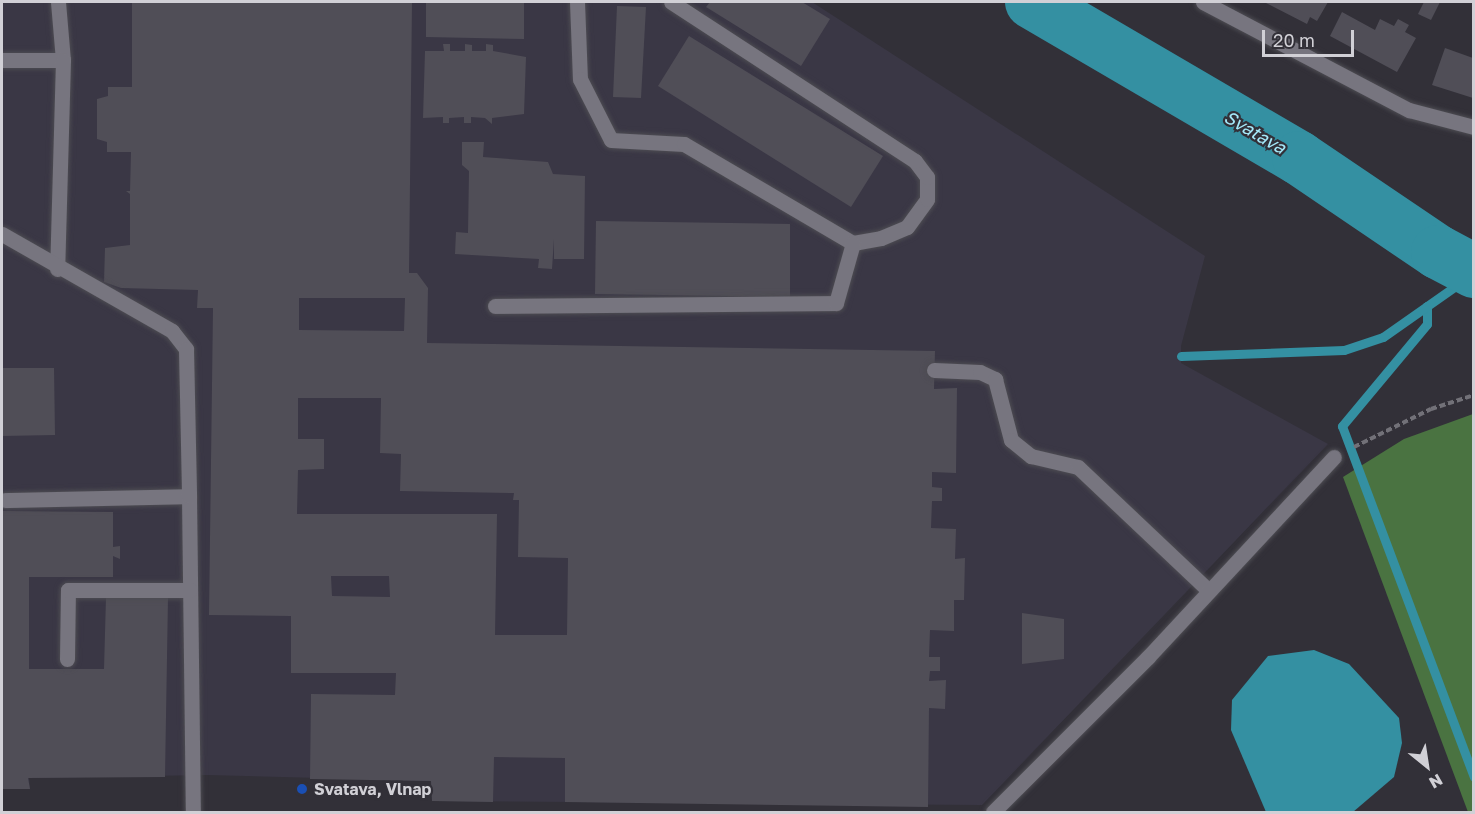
<!DOCTYPE html>
<html>
<head>
<meta charset="utf-8">
<style>
	body { margin:0 }
	#map { position:relative; width:1475px; height:814px; overflow:hidden; background:#323038; font-family:"Golos Text",sans-serif }
	div>[style] { position:absolute }
	[style*='--x'] { left:calc(var(--x)*1px); top:calc(var(--y)*1px); width:calc(var(--w)*1px); rotate:calc(var(--a)*1deg) }
	.built>* { inset:0; background:#3a3745 }
	.forest>* { inset:0; background:#4a7341 }
	.water>* { inset:0; background:#3490a2 }
	.stream>* { height:9px; margin:-4.5px; padding:0 4.5px; transform-origin:4.5px; border-radius:4.5px; background:#3490a2 }
	.river>* { height:54px; margin:-27px; padding:0 27px; transform-origin:27px; border-radius:27px; background:#3490a2 }
	.building>* { inset:0; background:#504e57 }
	.path>* { height:4px; margin-top:-2px; transform-origin:0; background:repeating-linear-gradient(90deg,#727178 0 6px,transparent 0 9px) }
	.roads { filter:drop-shadow(0 0 2px #4d4c52) drop-shadow(0 0 2px #4d4c52) }
	.lane>* { height:15px; margin:-7.5px; padding:0 7.5px; transform-origin:7.5px; border-radius:7.5px; background:#77757f }
	.street>* { height:15px; margin:-7.5px; padding:0 7.5px; transform-origin:7.5px; border-radius:7.5px; background:#77757f }
	.dots>* { width:16px; height:16px; translate:-50% -50%; box-sizing:border-box; border:3px solid #323038; border-radius:50% }
	span { translate:-50% -50%; white-space:nowrap; text-align:center; line-height:1.15; -webkit-text-stroke:4.5px #323038; paint-order:stroke }
	.poi-label { font-size:16px; color:#d1d0d6; font-weight:700 }
	.left { translate:0 -50%; text-align:left }
	.water-label { font-size:18px; color:#a5e9f9; font-style:italic }
	.frame { position:absolute; inset:0; border:3px solid #d1d0d6; pointer-events:none }
	.north { position:absolute; left:1397px; top:736px; width:60px; height:60px; -webkit-text-stroke:4px #323038; paint-order:stroke; rotate:150deg; font-size:16px; font-weight:700; line-height:24px; text-align:center; color:#d1d0d6 }
	.north::after { content:''; display:block; margin:auto; width:21px; height:27px; background:#d1d0d6; clip-path:polygon(50% 0,100% 100%,50% 72%,0 100%) }
	.scale { position:absolute; left:1262px; top:30px; width:92px; height:27px; box-sizing:border-box; border:3px solid #d1d0d6; border-top:0; padding-left:8px; font-size:18px; line-height:21px; white-space:nowrap; color:#d1d0d6; -webkit-text-stroke:4px #323038; paint-order:stroke }
</style>
</head>
<body>
<div id="map">
	<div class="built">
		<i style="clip-path:polygon(2px 2px,812px 2px,1205px 256px,1181px 346px,1181px 363px,1328px 444px,982px 805px,432px 801px,431px 781px,207px 775px,29px 778px,30px 789px,2px 789px)"></i>
	</div>
	<div class="forest">
		<i style="clip-path:polygon(1473px 414px,1474px 812px,1468px 812px,1343px 477px,1404px 439px)"></i>
	</div>
	<div class="water">
		<i style="clip-path:polygon(1314px 650px,1349px 664px,1399px 718px,1402px 743px,1394px 777px,1353px 812px,1266px 812px,1231px 730px,1232px 700px,1268px 656px)"></i>
	</div>
	<div class="stream">
		<i style="--x:1427;--y:306;--w:18;--a:90"></i>
		<i style="--x:1427;--y:324;--w:133;--a:129.8"></i>
		<i style="--x:1342;--y:426;--w:375;--a:69.4"></i>
		<i style="--x:1181;--y:356;--w:163;--a:-2.1"></i>
		<i style="--x:1344;--y:350;--w:41;--a:-18.4"></i>
		<i style="--x:1383;--y:337;--w:111;--a:-35.1"></i>
	</div>
	<div class="river">
		<i style="--x:1032;--y:2;--w:309;--a:30.3"></i>
		<i style="--x:1299;--y:158;--w:168;--a:34.1"></i>
		<i style="--x:1438;--y:252;--w:41;--a:27.8"></i>
	</div>
	<div class="building">
		<i style="clip-path:polygon(evenodd,132px 2px,412px 2px,409px 273px,417px 273px,428px 288px,427px 343px,935px 351px,934px 389px,957px 388px,956px 473px,932px 472px,932px 487px,942px 488px,942px 501px,932px 501px,931px 528px,956px 529px,955px 559px,965px 558px,964px 600px,954px 600px,954px 631px,930px 630px,929px 657px,940px 657px,940px 671px,930px 671px,929px 681px,946px 680px,945px 709px,929px 708px,928px 807px,565px 802px,565px 758px,494px 757px,493px 802px,432px 801px,431px 781px,310px 779px,311px 694px,395px 695px,396px 673px,291px 673px,291px 616px,209px 615px,213px 308px,197px 308px,198px 290px,121px 288px,104px 282px,105px 248px,130px 245px,130px 194px,126px 191px,130px 191px,131px 152px,107px 152px,107px 142px,97px 139px,97px 99px,108px 96px,108px 87px,132px 87px,132px 2px,299px 298px,405px 298px,404px 331px,299px 330px,299px 298px,132px 2px,298px 398px,381px 398px,380px 453px,401px 454px,400px 491px,514px 493px,513px 500px,519px 500px,518px 557px,568px 558px,567px 635px,495px 635px,497px 514px,297px 514px,298px 470px,324px 469px,324px 439px,298px 439px,298px 398px,132px 2px,331px 576px,389px 576px,390px 597px,332px 596px,331px 576px)"></i>
		<i style="clip-path:polygon(426px 2px,524px 2px,524px 39px,426px 37px)"></i>
		<i style="clip-path:polygon(710px 2px,802px 2px,830px 19px,801px 66px,706px 7px)"></i>
		<i style="clip-path:polygon(1264px 2px,1328px 2px,1317px 21px,1310px 17px,1307px 24px)"></i>
		<i style="clip-path:polygon(1424px 2px,1440px 2px,1431px 20px,1418px 14px)"></i>
		<i style="clip-path:polygon(617px 6px,646px 7px,641px 98px,613px 97px)"></i>
		<i style="clip-path:polygon(1342px 12px,1375px 30px,1380px 19px,1394px 26px,1398px 19px,1409px 25px,1405px 32px,1416px 38px,1397px 72px,1330px 36px)"></i>
		<i style="clip-path:polygon(689px 36px,883px 156px,851px 207px,658px 86px)"></i>
		<i style="clip-path:polygon(443px 44px,450px 44px,450px 51px,465px 51px,465px 44px,472px 45px,472px 51px,486px 51px,486px 44px,493px 45px,493px 51px,526px 57px,524px 114px,492px 118px,492px 124px,485px 118px,471px 117px,471px 123px,464px 123px,464px 117px,449px 118px,449px 123px,443px 123px,443px 117px,423px 118px,425px 51px,444px 51px)"></i>
		<i style="clip-path:polygon(1445px 48px,1473px 58px,1473px 98px,1432px 85px)"></i>
		<i style="clip-path:polygon(462px 142px,484px 142px,483px 157px,548px 162px,553px 174px,585px 176px,584px 259px,554px 259px,554px 239px,552px 269px,538px 268px,539px 259px,455px 254px,456px 232px,468px 233px,469px 171px,462px 165px)"></i>
		<i style="clip-path:polygon(596px 221px,790px 224px,790px 297px,595px 294px)"></i>
		<i style="clip-path:polygon(2px 368px,54px 368px,55px 435px,2px 436px)"></i>
		<i style="clip-path:polygon(2px 511px,113px 512px,113px 547px,120px 546px,120px 559px,113px 556px,113px 577px,29px 577px,29px 669px,104px 669px,106px 597px,168px 598px,165px 777px,28px 778px,30px 789px,2px 789px)"></i>
		<i style="clip-path:polygon(1022px 613px,1064px 619px,1064px 659px,1022px 664px)"></i>
	</div>
	<div class="path">
		<i style="--x:1354;--y:447;--w:86;--a:-26.3"></i>
		<i style="--x:1431;--y:409;--w:45;--a:-18"></i>
	</div>
	<div class="roads">
		<div class="lane">
			<i style="--x:58;--y:2;--w:58;--a:85.1"></i>
			<i style="--x:577;--y:2;--w:77;--a:87.8"></i>
			<i style="--x:580;--y:79;--w:68;--a:63.1"></i>
			<i style="--x:611;--y:140;--w:73;--a:3.1"></i>
			<i style="--x:684;--y:144;--w:196;--a:30.4"></i>
			<i style="--x:853;--y:243;--w:28;--a:-10"></i>
			<i style="--x:881;--y:238;--w:28;--a:-23"></i>
			<i style="--x:907;--y:227;--w:34;--a:-54"></i>
			<i style="--x:927;--y:199;--w:22;--a:-90"></i>
			<i style="--x:927;--y:177;--w:20;--a:-127"></i>
			<i style="--x:915;--y:161;--w:291;--a:-146.9"></i>
			<i style="--x:495;--y:306;--w:341;--a:-0.5"></i>
			<i style="--x:836;--y:303;--w:62;--a:-74.2"></i>
			<i style="--x:934;--y:370;--w:46;--a:2.5"></i>
			<i style="--x:980;--y:372;--w:17;--a:25"></i>
			<i style="--x:995;--y:379;--w:63;--a:75.3"></i>
			<i style="--x:1011;--y:440;--w:26;--a:39"></i>
			<i style="--x:1031;--y:456;--w:48;--a:13.2"></i>
			<i style="--x:1078;--y:467;--w:180;--a:43.4"></i>
			<i style="--x:5;--y:500;--w:184;--a:-1.2"></i>
			<i style="--x:189;--y:496;--w:316;--a:89.3"></i>
			<i style="--x:67;--y:659;--w:69;--a:-89.2"></i>
			<i style="--x:68;--y:590;--w:122;--a:0"></i>
			<i style="--x:993;--y:812;--w:219;--a:-45"></i>
			<i style="--x:1148;--y:657;--w:273;--a:-47.1"></i>
		</div>
		<div class="street">
			<i style="--x:1203;--y:2;--w:233;--a:27.7"></i>
			<i style="--x:1409;--y:110;--w:67;--a:14.7"></i>
			<i style="--x:2;--y:60;--w:61;--a:0"></i>
			<i style="--x:63;--y:60;--w:209;--a:91.6"></i>
			<i style="--x:2;--y:234;--w:196;--a:29.7"></i>
			<i style="--x:172;--y:331;--w:23;--a:52"></i>
			<i style="--x:186;--y:349;--w:147;--a:88.8"></i>
		</div>
	</div>
	<div class="dots">
		<i style="left:302px;top:789px;background:#1a4fb4"></i>
	</div>
	<div class="poi-label">
		<span class="left" style="left:314px;top:789px">Svatava, Vlnap</span>
	</div>
	<div class="water-label">
		<span style="left:1255px;top:132px;rotate:30deg">Svatava</span>
	</div>
	<div class="frame"></div>
	<div class="north">N</div>
	<div class="scale">20 m</div>
</div>
</body>
</html>
